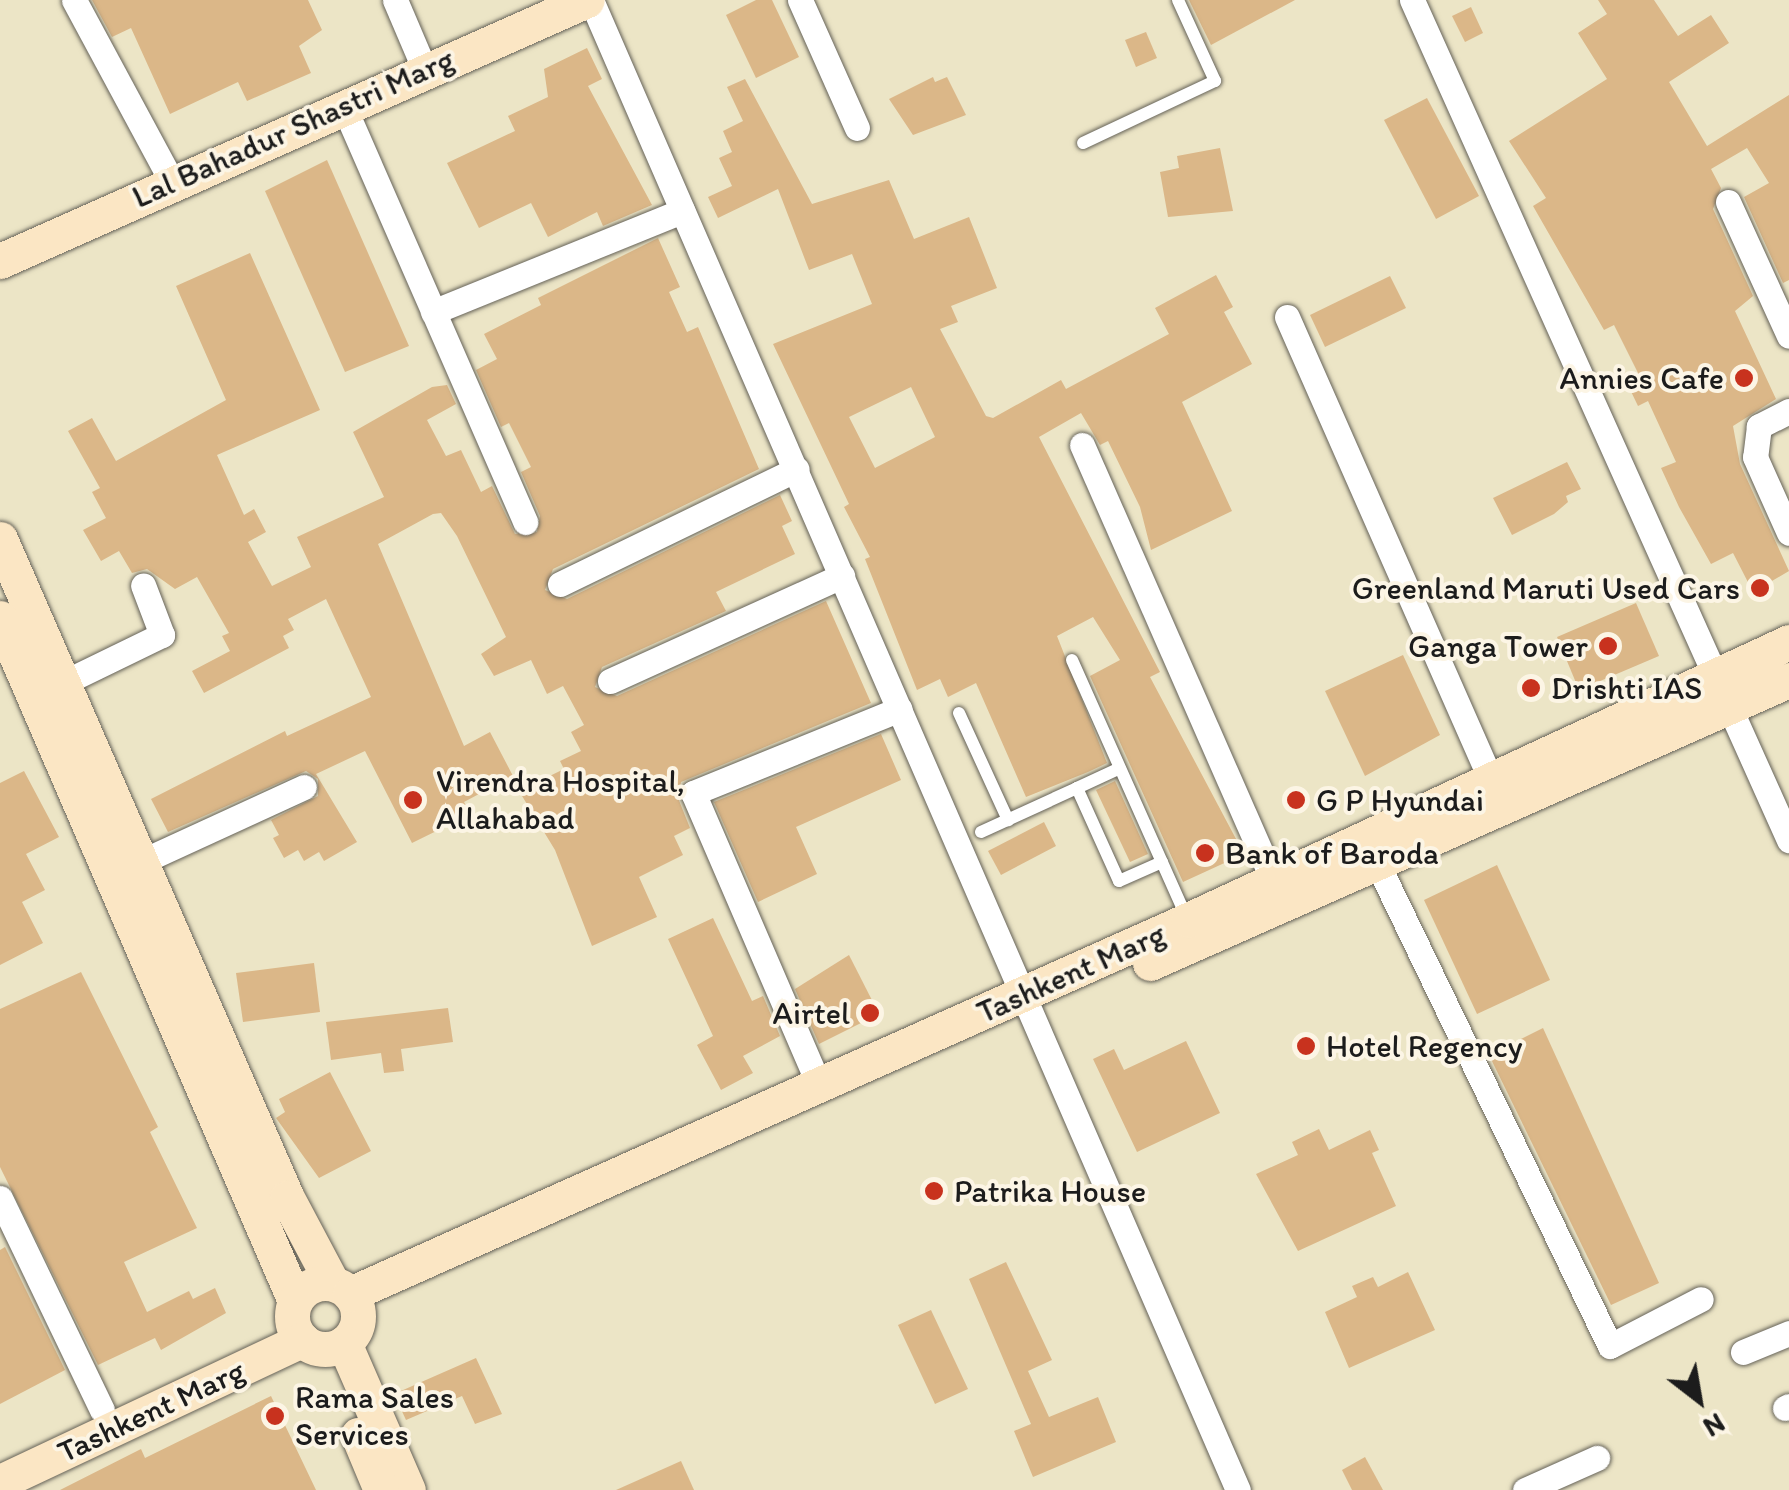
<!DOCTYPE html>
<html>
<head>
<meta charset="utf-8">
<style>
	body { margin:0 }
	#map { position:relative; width:1789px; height:1490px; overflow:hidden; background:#ece5c6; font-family:Itim,sans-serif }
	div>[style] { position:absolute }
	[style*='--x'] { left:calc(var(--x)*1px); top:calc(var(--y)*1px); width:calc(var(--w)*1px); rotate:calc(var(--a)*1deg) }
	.building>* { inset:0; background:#dbb788 }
	.roads { filter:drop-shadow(0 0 2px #656258) drop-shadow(0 0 2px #656258) }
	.lane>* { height:12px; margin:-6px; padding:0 6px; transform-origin:6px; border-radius:6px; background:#fff }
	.street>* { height:25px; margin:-12.5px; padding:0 12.5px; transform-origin:12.5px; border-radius:12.5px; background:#fff }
	.secondary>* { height:35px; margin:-17.5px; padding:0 17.5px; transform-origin:17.5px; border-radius:17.5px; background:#fbe6c4 }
	.secondary>.ring { margin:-17.5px; padding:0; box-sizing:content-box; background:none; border:35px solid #fbe6c4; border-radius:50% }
	.dots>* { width:28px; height:28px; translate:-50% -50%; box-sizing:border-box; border:5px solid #fcf5e5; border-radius:50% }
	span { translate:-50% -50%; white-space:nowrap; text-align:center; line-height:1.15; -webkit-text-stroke:8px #fcf5e5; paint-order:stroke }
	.street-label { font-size:32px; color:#1c1c1c }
	.poi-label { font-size:32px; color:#1c1c1c }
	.right { translate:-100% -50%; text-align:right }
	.left { translate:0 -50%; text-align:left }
	.north { position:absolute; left:1649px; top:1350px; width:100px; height:100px; -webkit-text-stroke:8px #fcf5e5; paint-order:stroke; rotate:149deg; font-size:28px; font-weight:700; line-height:40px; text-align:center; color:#1c1c1c }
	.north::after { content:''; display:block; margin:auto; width:35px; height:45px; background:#1c1c1c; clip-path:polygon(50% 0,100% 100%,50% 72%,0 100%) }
</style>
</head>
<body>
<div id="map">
	<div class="building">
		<i style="clip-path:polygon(92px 0,308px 0,322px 30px,299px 46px,311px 73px,247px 101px,238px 82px,170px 114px,131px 28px,112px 37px)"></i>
		<i style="clip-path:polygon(756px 0,772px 0,799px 57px,756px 78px,726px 15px)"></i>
		<i style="clip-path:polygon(1189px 0,1295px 0,1211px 45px)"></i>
		<i style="clip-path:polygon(1598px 0,1654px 0,1678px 36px,1711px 15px,1729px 43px,1669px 82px,1707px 146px,1789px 95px,1789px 280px,1783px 283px,1744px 197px,1769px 183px,1747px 148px,1711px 169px,1721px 188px,1713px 209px,1753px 296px,1735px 311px,1776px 399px,1733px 426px,1740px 464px,1789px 571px,1753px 592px,1733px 553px,1711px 564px,1679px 507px,1661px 468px,1676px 462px,1648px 401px,1638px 406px,1625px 379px,1638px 373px,1614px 325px,1604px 330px,1533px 206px,1546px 198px,1509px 141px,1607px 79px,1578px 33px,1607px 14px)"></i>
		<i style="clip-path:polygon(1471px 7px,1483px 33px,1465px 42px,1452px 16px)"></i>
		<i style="clip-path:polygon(1146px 32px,1157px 58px,1136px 67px,1125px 40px)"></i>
		<i style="clip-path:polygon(587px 48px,602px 79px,588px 86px,652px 205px,603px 226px,597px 212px,548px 237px,531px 203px,479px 228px,447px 163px,515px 131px,508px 116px,548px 97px,544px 69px)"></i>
		<i style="clip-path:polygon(933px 77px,935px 82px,947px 77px,966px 115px,913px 135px,889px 99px)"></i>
		<i style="clip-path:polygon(evenodd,745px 79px,812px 204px,889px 180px,914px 239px,969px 217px,997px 288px,951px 306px,958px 322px,940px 329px,986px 416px,993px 418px,1061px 380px,1066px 389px,1169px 334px,1155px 308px,1216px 275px,1233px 307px,1224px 312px,1252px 364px,1182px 402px,1232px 511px,1151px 550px,1140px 507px,1108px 441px,1100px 445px,1081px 413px,1039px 437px,1160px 672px,1150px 677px,1244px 854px,1183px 882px,1090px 676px,1120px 660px,1093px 617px,1057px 636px,1107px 763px,1088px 772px,1026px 797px,976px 683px,948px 697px,940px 679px,917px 690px,865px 559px,870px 557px,844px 507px,849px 504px,773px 344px,872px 304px,852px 254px,809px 270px,778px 189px,718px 218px,708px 197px,732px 186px,719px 158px,732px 152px,723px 131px,743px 121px,727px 87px,745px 79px,911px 387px,935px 437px,875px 468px,849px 417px,911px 387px)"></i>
		<i style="clip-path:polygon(1427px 98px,1479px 196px,1436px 219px,1384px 120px)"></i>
		<i style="clip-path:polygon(1220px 148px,1233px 211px,1168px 217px,1160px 172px,1179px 168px,1177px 156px)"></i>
		<i style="clip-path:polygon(327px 160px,409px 346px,345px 372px,265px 191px)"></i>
		<i style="clip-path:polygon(658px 238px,680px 287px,669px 292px,687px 332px,698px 327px,759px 469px,553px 569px,545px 590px,567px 599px,780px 495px,792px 521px,782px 526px,795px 554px,716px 592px,726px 611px,602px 667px,595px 687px,617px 696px,826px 601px,871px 703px,681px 782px,678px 798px,690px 828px,674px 836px,683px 855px,639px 877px,657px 917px,592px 946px,555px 850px,519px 791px,564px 769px,560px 761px,581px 751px,571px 732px,584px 725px,563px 686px,547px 694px,531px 660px,494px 676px,481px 654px,506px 637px,457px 536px,441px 513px,433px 514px,378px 544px,464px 746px,490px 732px,513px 776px,464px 802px,471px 814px,412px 843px,365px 751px,316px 774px,357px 842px,324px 861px,319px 852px,304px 861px,298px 850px,284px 858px,273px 838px,279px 835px,271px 820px,318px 796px,318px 779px,306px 771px,168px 832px,151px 799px,285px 731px,287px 736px,371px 697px,326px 599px,288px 619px,294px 630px,283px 636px,289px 648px,204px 693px,192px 671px,230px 651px,222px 636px,229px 633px,197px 577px,175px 589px,147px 569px,132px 573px,119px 551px,101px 561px,83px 530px,106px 518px,92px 492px,100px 488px,68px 431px,92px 418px,116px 461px,226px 400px,176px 286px,250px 253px,320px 410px,217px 455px,244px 515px,254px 509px,266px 532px,248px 542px,272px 586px,311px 567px,297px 537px,384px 497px,353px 432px,432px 387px,447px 385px,456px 404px,427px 420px,446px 456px,461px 450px,481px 492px,492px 486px,515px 534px,537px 532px,540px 516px,521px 472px,531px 467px,509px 423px,501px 427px,476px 370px,497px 359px,484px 334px,541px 305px,538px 298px)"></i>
		<i style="clip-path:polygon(1390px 276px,1406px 308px,1325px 347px,1310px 315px)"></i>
		<i style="clip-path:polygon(1567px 462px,1581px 489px,1566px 496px,1568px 502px,1554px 514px,1512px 535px,1493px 498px)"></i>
		<i style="clip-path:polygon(1636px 603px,1659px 656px,1579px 690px,1557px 637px)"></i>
		<i style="clip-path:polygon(1403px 655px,1440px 735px,1365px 776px,1325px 691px)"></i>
		<i style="clip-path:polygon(881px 734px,901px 780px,796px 827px,817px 874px,758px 902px,714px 802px)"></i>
		<i style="clip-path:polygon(24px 771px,59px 837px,26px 854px,45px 890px,22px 902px,43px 943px,0 965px,0 783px)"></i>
		<i style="clip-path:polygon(1115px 781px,1148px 854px,1130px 862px,1096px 790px)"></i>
		<i style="clip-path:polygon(1044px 822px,1056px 846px,1001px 875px,988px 851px)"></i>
		<i style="clip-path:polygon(1497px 865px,1550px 980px,1477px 1014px,1424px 900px)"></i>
		<i style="clip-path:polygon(713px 918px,752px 1001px,763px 996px,780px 1036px,743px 1056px,753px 1073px,721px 1090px,697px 1045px,713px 1036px,668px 939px)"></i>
		<i style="clip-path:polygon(849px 955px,879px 1014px,819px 1044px,795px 989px)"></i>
		<i style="clip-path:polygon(314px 963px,320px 1012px,243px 1022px,236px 973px)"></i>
		<i style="clip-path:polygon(81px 972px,158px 1127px,150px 1132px,197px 1228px,124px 1262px,147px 1312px,189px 1291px,193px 1299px,215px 1288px,226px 1313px,161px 1350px,155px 1338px,98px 1365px,0 1167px,0 1009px)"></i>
		<i style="clip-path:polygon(448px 1008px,453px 1042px,401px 1049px,404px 1071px,384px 1073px,381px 1053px,331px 1060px,326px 1022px)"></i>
		<i style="clip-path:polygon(1543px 1028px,1659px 1283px,1611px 1305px,1489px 1055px)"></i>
		<i style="clip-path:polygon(1186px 1041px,1220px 1113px,1137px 1152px,1093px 1059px,1114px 1049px,1124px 1070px)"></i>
		<i style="clip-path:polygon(330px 1072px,371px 1151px,319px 1178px,276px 1118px,285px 1112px,279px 1099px)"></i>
		<i style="clip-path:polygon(1319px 1129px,1329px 1150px,1370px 1130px,1379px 1150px,1372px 1153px,1396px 1206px,1298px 1251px,1256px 1174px,1298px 1155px,1292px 1142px)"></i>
		<i style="clip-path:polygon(5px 1247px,65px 1370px,0 1404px,0 1250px)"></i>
		<i style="clip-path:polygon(1006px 1262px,1052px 1360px,1028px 1371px,1049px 1417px,1098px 1397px,1116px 1442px,1033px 1477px,1014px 1431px,1031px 1424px,969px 1279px)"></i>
		<i style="clip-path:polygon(1408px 1272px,1435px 1330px,1349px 1368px,1325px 1312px,1357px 1297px,1352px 1286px,1373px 1277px,1378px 1287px)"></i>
		<i style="clip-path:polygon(931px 1310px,968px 1389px,935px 1404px,898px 1325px)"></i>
		<i style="clip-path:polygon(476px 1358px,502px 1414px,475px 1424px,462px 1396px,406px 1420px,394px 1394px)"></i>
		<i style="clip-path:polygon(271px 1396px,316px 1490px,60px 1490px,141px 1449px,145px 1458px)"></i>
		<i style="clip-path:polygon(1365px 1457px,1383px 1490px,1352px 1490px,1342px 1470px)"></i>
		<i style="clip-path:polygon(681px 1461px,694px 1490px,616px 1490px)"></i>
	</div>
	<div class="roads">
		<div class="lane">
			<i style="--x:1083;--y:143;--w:146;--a:-25.2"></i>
			<i style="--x:1215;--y:81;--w:89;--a:-114.6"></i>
			<i style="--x:1072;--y:660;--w:282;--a:66"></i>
			<i style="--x:959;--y:713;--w:118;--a:65.4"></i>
			<i style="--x:1077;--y:788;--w:47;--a:-24.9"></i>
			<i style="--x:981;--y:832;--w:106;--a:-24.6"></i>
			<i style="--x:1077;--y:788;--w:102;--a:65.7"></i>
			<i style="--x:1119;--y:881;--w:47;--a:-23.8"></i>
		</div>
		<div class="street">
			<i style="--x:74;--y:0;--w:207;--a:61.7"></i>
			<i style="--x:395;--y:0;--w:74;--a:66.9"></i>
			<i style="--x:591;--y:0;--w:1624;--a:66.53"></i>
			<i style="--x:800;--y:0;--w:140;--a:66"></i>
			<i style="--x:1412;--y:0;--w:921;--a:65.83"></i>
			<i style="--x:344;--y:107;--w:453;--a:66.4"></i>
			<i style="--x:1728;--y:202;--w:147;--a:65.5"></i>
			<i style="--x:433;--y:312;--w:269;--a:-22.1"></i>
			<i style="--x:1287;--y:317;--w:504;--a:66.23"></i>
			<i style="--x:1789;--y:411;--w:34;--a:153"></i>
			<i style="--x:1759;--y:426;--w:31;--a:97"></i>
			<i style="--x:1755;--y:457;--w:83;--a:65.9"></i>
			<i style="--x:1082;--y:445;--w:476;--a:66.3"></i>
			<i style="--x:560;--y:584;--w:263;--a:-25.9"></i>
			<i style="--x:610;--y:681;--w:255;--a:-24.4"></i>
			<i style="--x:65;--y:682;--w:108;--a:-25.9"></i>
			<i style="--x:162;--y:635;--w:53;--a:-110.8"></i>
			<i style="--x:143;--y:861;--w:177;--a:-24.7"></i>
			<i style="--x:1378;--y:865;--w:534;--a:64.25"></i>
			<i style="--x:1610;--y:1346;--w:102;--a:-27.3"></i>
			<i style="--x:819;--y:1085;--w:318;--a:-113.3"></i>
			<i style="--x:693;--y:793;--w:223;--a:-22.1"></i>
			<i style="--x:0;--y:1198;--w:235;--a:64.3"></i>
			<i style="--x:1743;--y:1352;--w:50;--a:-22.4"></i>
			<i style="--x:1785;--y:1408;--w:4;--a:-27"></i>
			<i style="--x:1525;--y:1490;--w:79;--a:-24"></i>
		</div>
		<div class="secondary">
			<i style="--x:0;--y:261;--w:642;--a:-23.97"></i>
			<i style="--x:0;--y:539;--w:719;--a:66.47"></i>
			<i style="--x:287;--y:1198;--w:96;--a:62.1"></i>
			<i style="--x:0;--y:618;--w:744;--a:66.64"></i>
			<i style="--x:1150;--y:963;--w:699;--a:-23.89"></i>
			<i class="ring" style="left:292px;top:1283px;width:31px;height:31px"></i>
			<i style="--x:350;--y:1294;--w:918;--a:-24.05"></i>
			<i style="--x:1188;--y:920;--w:662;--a:-24.82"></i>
			<i style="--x:344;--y:1343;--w:160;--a:66.5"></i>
			<i style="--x:358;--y:1435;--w:60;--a:67.3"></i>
			<i style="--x:0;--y:1482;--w:334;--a:-25.2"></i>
		</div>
	</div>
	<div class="dots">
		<i style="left:1744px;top:378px;background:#c8321e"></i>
		<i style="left:1760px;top:588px;background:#c8321e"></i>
		<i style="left:1608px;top:646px;background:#c8321e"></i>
		<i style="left:1531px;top:688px;background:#c8321e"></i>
		<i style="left:413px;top:800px;background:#c8321e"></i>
		<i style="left:1296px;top:800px;background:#c8321e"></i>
		<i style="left:1205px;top:853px;background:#c8321e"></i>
		<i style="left:870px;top:1013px;background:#c8321e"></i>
		<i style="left:1306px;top:1046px;background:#c8321e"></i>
		<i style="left:934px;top:1191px;background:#c8321e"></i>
		<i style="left:275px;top:1416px;background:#c8321e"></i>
	</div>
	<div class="street-label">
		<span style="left:293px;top:128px;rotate:-24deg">Lal Bahadur Shastri Marg</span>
		<span style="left:1071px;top:973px;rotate:-24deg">Tashkent Marg</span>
		<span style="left:151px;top:1411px;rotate:-25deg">Tashkent Marg</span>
	</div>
	<div class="poi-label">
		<span class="right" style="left:1724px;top:378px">Annies Cafe</span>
		<span class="right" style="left:1740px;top:588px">Greenland Maruti Used Cars</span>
		<span class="right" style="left:1588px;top:646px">Ganga Tower</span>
		<span class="left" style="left:1551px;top:688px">Drishti IAS</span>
		<span class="left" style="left:436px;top:800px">Virendra Hospital,<br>Allahabad</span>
		<span class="left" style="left:1316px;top:800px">G P Hyundai</span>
		<span class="left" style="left:1225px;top:853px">Bank of Baroda</span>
		<span class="right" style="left:850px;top:1013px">Airtel</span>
		<span class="left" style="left:1326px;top:1046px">Hotel Regency</span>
		<span class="left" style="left:954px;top:1191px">Patrika House</span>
		<span class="left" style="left:295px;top:1416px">Rama Sales<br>Services</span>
	</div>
	<div class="north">N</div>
</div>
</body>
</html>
